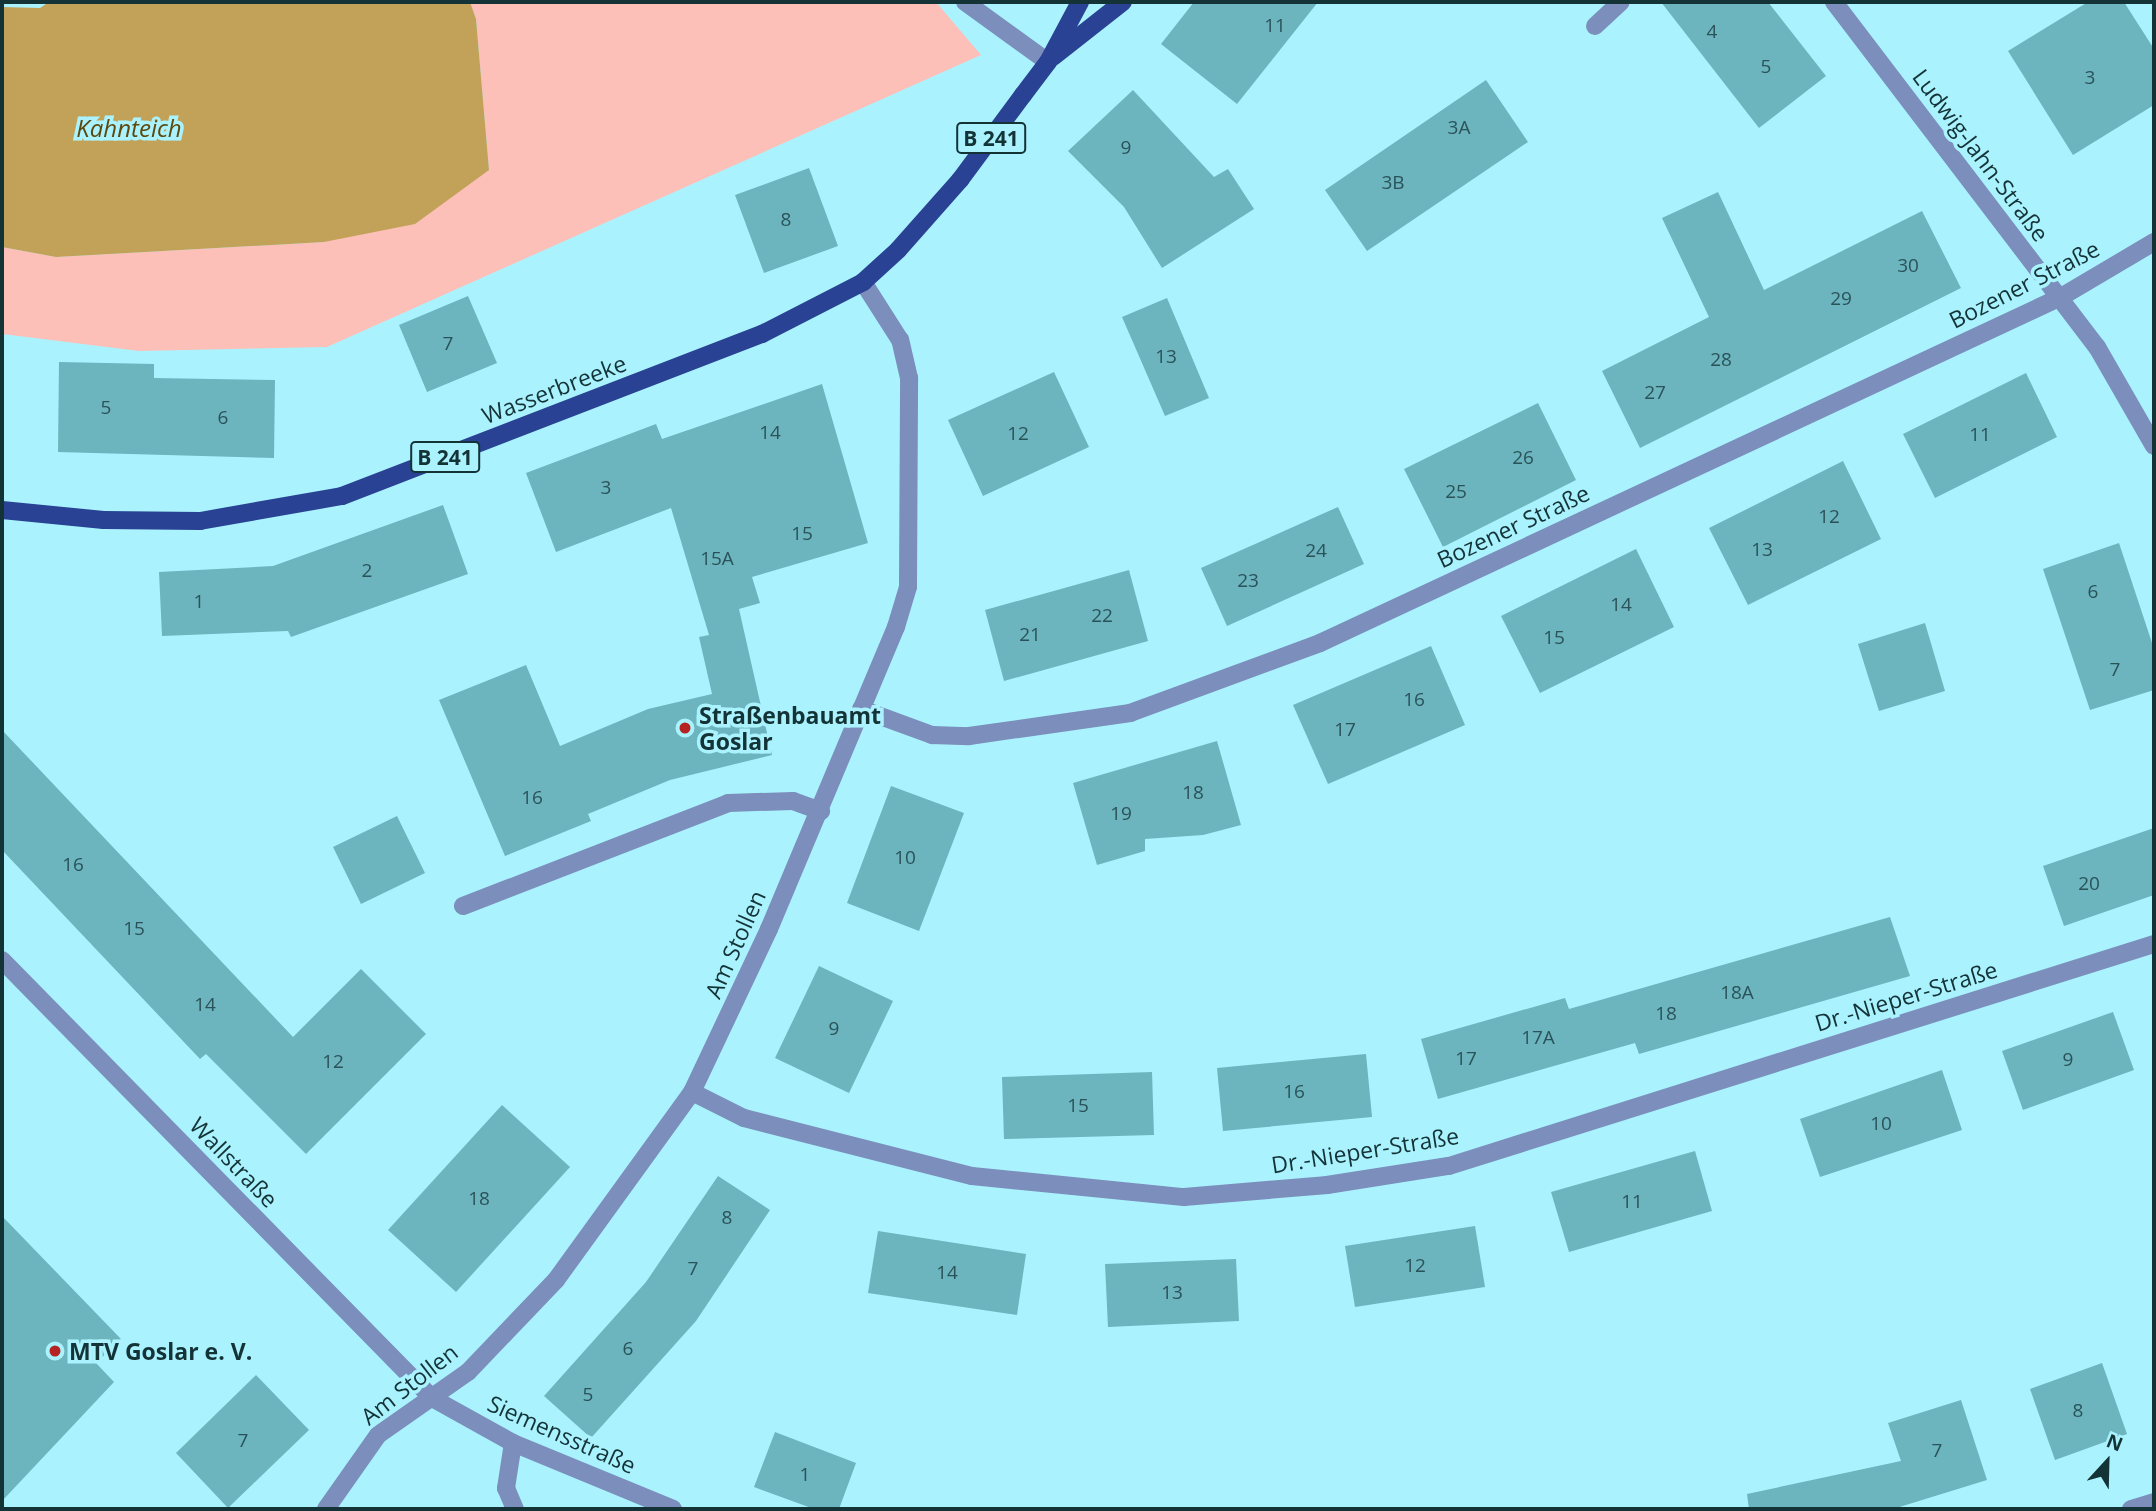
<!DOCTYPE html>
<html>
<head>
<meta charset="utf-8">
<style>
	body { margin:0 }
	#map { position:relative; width:2156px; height:1511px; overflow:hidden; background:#aaf3fe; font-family:"Open Sans",sans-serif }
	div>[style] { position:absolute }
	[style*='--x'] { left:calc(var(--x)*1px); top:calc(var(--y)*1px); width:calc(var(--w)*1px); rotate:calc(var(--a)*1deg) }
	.green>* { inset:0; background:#fcc0b8 }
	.water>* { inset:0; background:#c1a258 }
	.building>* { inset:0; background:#6cb4be }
	.minor>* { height:18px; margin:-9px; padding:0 9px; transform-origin:9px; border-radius:9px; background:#7b8ebc }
	.major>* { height:18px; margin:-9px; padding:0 9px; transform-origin:9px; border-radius:9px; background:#294293 }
	.dots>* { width:19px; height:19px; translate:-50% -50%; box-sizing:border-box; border:4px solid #aaf3fe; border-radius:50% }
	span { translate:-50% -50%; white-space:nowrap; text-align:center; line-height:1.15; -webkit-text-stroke:7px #aaf3fe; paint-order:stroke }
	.number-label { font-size:19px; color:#2a5359 }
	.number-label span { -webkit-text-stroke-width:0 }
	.shield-label span { padding:2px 5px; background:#aaf3fe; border:2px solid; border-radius:5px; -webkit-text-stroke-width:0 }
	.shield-label { font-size:21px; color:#143337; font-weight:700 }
	.street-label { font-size:23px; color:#143337 }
	.poi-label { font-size:23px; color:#143337; font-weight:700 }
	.left { translate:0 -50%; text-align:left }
	.water-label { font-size:24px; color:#5e480d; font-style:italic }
	.frame { position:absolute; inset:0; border:4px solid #143337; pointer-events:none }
	.north { position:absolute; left:2072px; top:1427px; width:70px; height:70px; -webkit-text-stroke:5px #aaf3fe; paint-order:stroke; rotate:22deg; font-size:19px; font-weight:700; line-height:28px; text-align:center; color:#143337 }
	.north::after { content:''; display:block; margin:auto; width:24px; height:32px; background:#143337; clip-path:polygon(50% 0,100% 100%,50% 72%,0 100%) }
</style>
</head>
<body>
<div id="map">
	<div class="green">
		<i style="clip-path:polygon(470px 2px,936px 2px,981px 55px,327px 347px,139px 351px,2px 334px,2px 247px,56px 257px,324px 242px,489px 170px,476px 19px)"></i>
	</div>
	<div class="water">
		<i style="clip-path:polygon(49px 2px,470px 2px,476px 19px,489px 170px,415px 224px,324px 242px,56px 257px,2px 247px,2px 7px,40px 8px)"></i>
	</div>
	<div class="building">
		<i style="clip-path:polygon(1194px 2px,1318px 2px,1237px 104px,1161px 44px)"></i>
		<i style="clip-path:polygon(1661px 2px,1768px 2px,1826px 76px,1759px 128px)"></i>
		<i style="clip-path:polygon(2088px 2px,2124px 2px,2154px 49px,2154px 105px,2073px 155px,2008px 51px)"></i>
		<i style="clip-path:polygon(1486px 80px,1528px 142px,1367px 251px,1325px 190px)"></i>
		<i style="clip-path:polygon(1133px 90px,1214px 177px,1228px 169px,1254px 209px,1162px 268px,1124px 207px,1068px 151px)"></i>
		<i style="clip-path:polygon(809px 168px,838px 246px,764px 273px,735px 195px)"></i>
		<i style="clip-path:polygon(1718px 192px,1764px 290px,1922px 211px,1961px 288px,1640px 448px,1602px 371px,1709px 317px,1662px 218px)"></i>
		<i style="clip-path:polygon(468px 296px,497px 363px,427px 392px,399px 325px)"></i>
		<i style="clip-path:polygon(1167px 298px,1209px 398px,1165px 416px,1122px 317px)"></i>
		<i style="clip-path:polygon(59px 362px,154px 364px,154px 378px,275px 380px,274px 458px,58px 452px)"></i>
		<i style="clip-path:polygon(1054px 372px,1089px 447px,983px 496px,948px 420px)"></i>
		<i style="clip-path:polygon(2026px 373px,2057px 437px,1935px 498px,1903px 434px)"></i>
		<i style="clip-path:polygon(822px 384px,868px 543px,752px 577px,760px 603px,739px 609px,772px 755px,670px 780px,588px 814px,591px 821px,505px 856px,439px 700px,526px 665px,560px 746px,648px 709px,712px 694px,699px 637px,709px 635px,671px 508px,556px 552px,526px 473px,656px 424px,662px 439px)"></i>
		<i style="clip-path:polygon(1538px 403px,1576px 480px,1443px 547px,1404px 469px)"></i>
		<i style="clip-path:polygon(1843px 461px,1881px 539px,1748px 605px,1709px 528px)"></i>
		<i style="clip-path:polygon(443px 505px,468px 574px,291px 637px,288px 631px,162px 636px,159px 572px,273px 566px)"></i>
		<i style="clip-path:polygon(1338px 507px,1364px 564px,1227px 626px,1201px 568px)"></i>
		<i style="clip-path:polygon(2119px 543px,2154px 649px,2154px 690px,2090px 710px,2043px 569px)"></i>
		<i style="clip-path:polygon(1636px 549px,1674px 627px,1540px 693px,1501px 616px)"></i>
		<i style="clip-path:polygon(1129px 570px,1148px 641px,1004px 681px,985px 610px)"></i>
		<i style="clip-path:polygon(1925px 623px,1945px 691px,1879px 711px,1858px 644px)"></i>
		<i style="clip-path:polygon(1431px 646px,1465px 725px,1328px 784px,1293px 705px)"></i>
		<i style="clip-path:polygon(2px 730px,293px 1037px,361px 969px,426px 1034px,306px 1154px,206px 1054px,200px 1059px,2px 850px)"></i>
		<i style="clip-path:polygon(1217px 741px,1241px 825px,1203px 835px,1145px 839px,1145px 851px,1097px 865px,1073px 783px)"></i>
		<i style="clip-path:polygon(891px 786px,964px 813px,919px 931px,847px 903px)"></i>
		<i style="clip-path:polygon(397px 816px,425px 873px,361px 904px,333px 847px)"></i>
		<i style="clip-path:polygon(2154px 828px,2154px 895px,2064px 926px,2043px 866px)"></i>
		<i style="clip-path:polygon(1890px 917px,1910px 976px,1639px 1054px,1635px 1043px,1438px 1099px,1421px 1039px,1565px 998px,1569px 1009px)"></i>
		<i style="clip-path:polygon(819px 966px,893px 1001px,849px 1093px,775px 1058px)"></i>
		<i style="clip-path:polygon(2113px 1012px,2134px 1070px,2023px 1110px,2002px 1051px)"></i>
		<i style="clip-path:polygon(1366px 1054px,1372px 1117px,1223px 1131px,1217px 1068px)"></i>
		<i style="clip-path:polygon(1942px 1070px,1962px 1130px,1820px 1177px,1800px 1119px)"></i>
		<i style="clip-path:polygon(1152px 1072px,1154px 1135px,1004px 1139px,1002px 1077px)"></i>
		<i style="clip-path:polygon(502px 1105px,570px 1167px,456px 1292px,388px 1230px)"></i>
		<i style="clip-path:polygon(1695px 1151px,1712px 1211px,1569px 1252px,1551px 1192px)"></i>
		<i style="clip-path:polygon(718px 1176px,770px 1210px,696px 1321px,591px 1438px,544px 1396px,646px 1282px)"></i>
		<i style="clip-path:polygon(2px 1216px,121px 1339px,96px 1363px,114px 1382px,2px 1501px)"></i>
		<i style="clip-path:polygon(1475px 1226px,1485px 1287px,1355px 1307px,1345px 1246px)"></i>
		<i style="clip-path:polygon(878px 1231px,1026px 1254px,1017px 1315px,868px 1293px)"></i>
		<i style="clip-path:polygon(1236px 1259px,1239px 1321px,1108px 1327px,1105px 1264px)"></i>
		<i style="clip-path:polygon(2102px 1363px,2127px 1434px,2055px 1460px,2030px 1389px)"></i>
		<i style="clip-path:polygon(256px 1375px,309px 1430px,228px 1508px,176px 1453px)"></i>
		<i style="clip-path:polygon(1961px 1400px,1987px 1480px,1893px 1509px,1749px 1509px,1747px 1494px,1901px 1461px,1888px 1423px)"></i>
		<i style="clip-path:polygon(775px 1432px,856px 1463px,839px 1509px,814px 1509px,754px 1487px)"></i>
	</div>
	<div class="minor">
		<i style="--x:965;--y:2;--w:102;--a:35.9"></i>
		<i style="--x:1834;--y:2;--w:434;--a:52.7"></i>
		<i style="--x:2097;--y:347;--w:114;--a:60.1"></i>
		<i style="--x:1595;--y:26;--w:35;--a:-43"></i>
		<i style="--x:861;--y:709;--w:76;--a:20.1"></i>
		<i style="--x:932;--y:735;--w:37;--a:2"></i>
		<i style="--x:969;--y:736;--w:163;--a:-8.1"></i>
		<i style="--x:1130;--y:713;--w:202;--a:-20.2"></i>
		<i style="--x:1320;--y:643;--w:818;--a:-25.03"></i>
		<i style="--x:2061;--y:297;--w:108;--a:-30.6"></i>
		<i style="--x:463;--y:906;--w:284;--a:-21.2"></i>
		<i style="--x:728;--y:803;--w:65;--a:-1.8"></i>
		<i style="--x:793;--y:801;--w:30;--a:20"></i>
		<i style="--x:2;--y:960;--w:614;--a:45.53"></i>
		<i style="--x:432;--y:1398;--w:93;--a:29.1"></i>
		<i style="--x:513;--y:1443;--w:173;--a:22.4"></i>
		<i style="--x:692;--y:1092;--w:58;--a:26.6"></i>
		<i style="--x:744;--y:1118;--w:235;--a:14.3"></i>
		<i style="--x:972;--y:1176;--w:213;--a:5.7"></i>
		<i style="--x:1184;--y:1197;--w:144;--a:-4.8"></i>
		<i style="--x:1327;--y:1185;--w:123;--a:-8.9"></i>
		<i style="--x:1449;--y:1166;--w:739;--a:-17.48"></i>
		<i style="--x:513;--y:1443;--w:46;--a:98.8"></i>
		<i style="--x:506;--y:1488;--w:23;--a:67"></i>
		<i style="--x:326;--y:1509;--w:90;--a:-54.9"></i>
		<i style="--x:378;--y:1435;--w:110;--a:-35"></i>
		<i style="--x:468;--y:1372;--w:127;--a:-46.3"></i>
		<i style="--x:556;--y:1280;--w:232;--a:-54.1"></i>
		<i style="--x:692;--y:1092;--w:180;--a:-64.7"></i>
		<i style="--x:769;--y:929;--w:328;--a:-67.2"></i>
		<i style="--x:896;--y:627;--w:42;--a:-73.3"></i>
		<i style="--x:908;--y:587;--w:209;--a:-89.7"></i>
		<i style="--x:909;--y:378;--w:39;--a:-103"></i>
		<i style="--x:900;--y:340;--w:69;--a:-122.5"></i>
		<i style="--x:2131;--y:1509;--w:24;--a:-17"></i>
	</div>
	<div class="major">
		<i style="--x:1053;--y:57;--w:89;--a:-38.2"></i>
		<i style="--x:2;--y:510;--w:102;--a:5.6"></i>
		<i style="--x:104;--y:520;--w:96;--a:0.6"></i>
		<i style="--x:200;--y:521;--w:144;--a:-10"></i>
		<i style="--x:342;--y:496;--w:450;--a:-21.1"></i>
		<i style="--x:762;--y:334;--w:114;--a:-27.2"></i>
		<i style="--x:863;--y:282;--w:47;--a:-42.4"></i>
		<i style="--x:898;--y:250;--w:94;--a:-48.5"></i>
		<i style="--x:960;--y:180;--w:106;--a:-53.5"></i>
		<i style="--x:1023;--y:95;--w:41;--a:-52.9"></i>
		<i style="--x:1048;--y:62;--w:68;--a:-61.9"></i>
	</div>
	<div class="dots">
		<i style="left:685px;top:728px;background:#b42423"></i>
		<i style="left:55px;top:1351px;background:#b42423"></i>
	</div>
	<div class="number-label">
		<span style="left:1275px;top:26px">11</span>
		<span style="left:1712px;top:32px">4</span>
		<span style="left:1766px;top:67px">5</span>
		<span style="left:2090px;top:78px">3</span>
		<span style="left:1459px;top:128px">3A</span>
		<span style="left:1126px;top:148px">9</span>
		<span style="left:1393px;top:183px">3B</span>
		<span style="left:786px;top:220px">8</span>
		<span style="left:1908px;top:266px">30</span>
		<span style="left:1841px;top:299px">29</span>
		<span style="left:448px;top:344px">7</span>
		<span style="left:1166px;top:357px">13</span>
		<span style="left:1721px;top:360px">28</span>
		<span style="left:1655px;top:393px">27</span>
		<span style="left:106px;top:408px">5</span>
		<span style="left:223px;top:418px">6</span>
		<span style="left:770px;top:433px">14</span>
		<span style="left:1018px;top:434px">12</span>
		<span style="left:1980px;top:435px">11</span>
		<span style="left:1523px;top:458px">26</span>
		<span style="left:606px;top:488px">3</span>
		<span style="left:1456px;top:492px">25</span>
		<span style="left:1829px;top:517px">12</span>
		<span style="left:802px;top:534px">15</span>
		<span style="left:1762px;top:550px">13</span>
		<span style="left:1316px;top:551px">24</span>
		<span style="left:717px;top:559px">15A</span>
		<span style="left:367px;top:571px">2</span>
		<span style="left:1248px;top:581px">23</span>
		<span style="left:2093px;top:592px">6</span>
		<span style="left:199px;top:602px">1</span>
		<span style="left:1621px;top:605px">14</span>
		<span style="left:1102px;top:616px">22</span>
		<span style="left:1030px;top:635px">21</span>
		<span style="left:1554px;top:638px">15</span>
		<span style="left:2115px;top:670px">7</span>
		<span style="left:1414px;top:700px">16</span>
		<span style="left:1345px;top:730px">17</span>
		<span style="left:1193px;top:793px">18</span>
		<span style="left:532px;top:798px">16</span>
		<span style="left:1121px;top:814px">19</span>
		<span style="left:905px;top:858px">10</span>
		<span style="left:73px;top:865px">16</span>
		<span style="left:2089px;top:884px">20</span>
		<span style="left:134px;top:929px">15</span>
		<span style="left:1737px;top:993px">18A</span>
		<span style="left:205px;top:1005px">14</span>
		<span style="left:1666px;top:1014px">18</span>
		<span style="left:834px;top:1029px">9</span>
		<span style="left:1538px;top:1038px">17A</span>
		<span style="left:1466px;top:1059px">17</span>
		<span style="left:2068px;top:1060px">9</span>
		<span style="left:333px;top:1062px">12</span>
		<span style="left:1294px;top:1092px">16</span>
		<span style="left:1078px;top:1106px">15</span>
		<span style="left:1881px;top:1124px">10</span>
		<span style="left:479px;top:1199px">18</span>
		<span style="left:1632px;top:1202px">11</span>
		<span style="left:727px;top:1218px">8</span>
		<span style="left:1415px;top:1266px">12</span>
		<span style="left:693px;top:1269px">7</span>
		<span style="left:947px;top:1273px">14</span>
		<span style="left:1172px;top:1293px">13</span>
		<span style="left:628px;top:1349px">6</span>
		<span style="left:588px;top:1395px">5</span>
		<span style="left:2078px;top:1411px">8</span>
		<span style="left:243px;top:1441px">7</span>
		<span style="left:1937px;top:1451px">7</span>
		<span style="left:805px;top:1475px">1</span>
	</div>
	<div class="shield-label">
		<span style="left:991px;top:138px">B 241</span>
		<span style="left:445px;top:457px">B 241</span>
	</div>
	<div class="street-label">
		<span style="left:1981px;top:155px;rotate:53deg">Ludwig-Jahn-Straße</span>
		<span style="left:2024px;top:284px;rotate:-27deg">Bozener Straße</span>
		<span style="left:554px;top:389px;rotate:-21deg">Wasserbreeke</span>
		<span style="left:1513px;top:526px;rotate:-25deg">Bozener Straße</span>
		<span style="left:735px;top:944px;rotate:-66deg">Am Stollen</span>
		<span style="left:1906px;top:996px;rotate:-17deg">Dr.-Nieper-Straße</span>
		<span style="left:1365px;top:1150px;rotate:-9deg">Dr.-Nieper-Straße</span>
		<span style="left:234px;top:1162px;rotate:46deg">Wallstraße</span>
		<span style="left:409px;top:1384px;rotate:-38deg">Am Stollen</span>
		<span style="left:562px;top:1434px;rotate:24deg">Siemensstraße</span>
	</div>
	<div class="poi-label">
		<span class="left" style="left:699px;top:728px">Straßenbauamt<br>Goslar</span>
		<span class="left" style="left:69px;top:1351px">MTV Goslar e. V.</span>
	</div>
	<div class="water-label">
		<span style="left:129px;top:128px">Kahnteich</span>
	</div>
	<div class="frame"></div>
	<div class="north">N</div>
</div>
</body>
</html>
